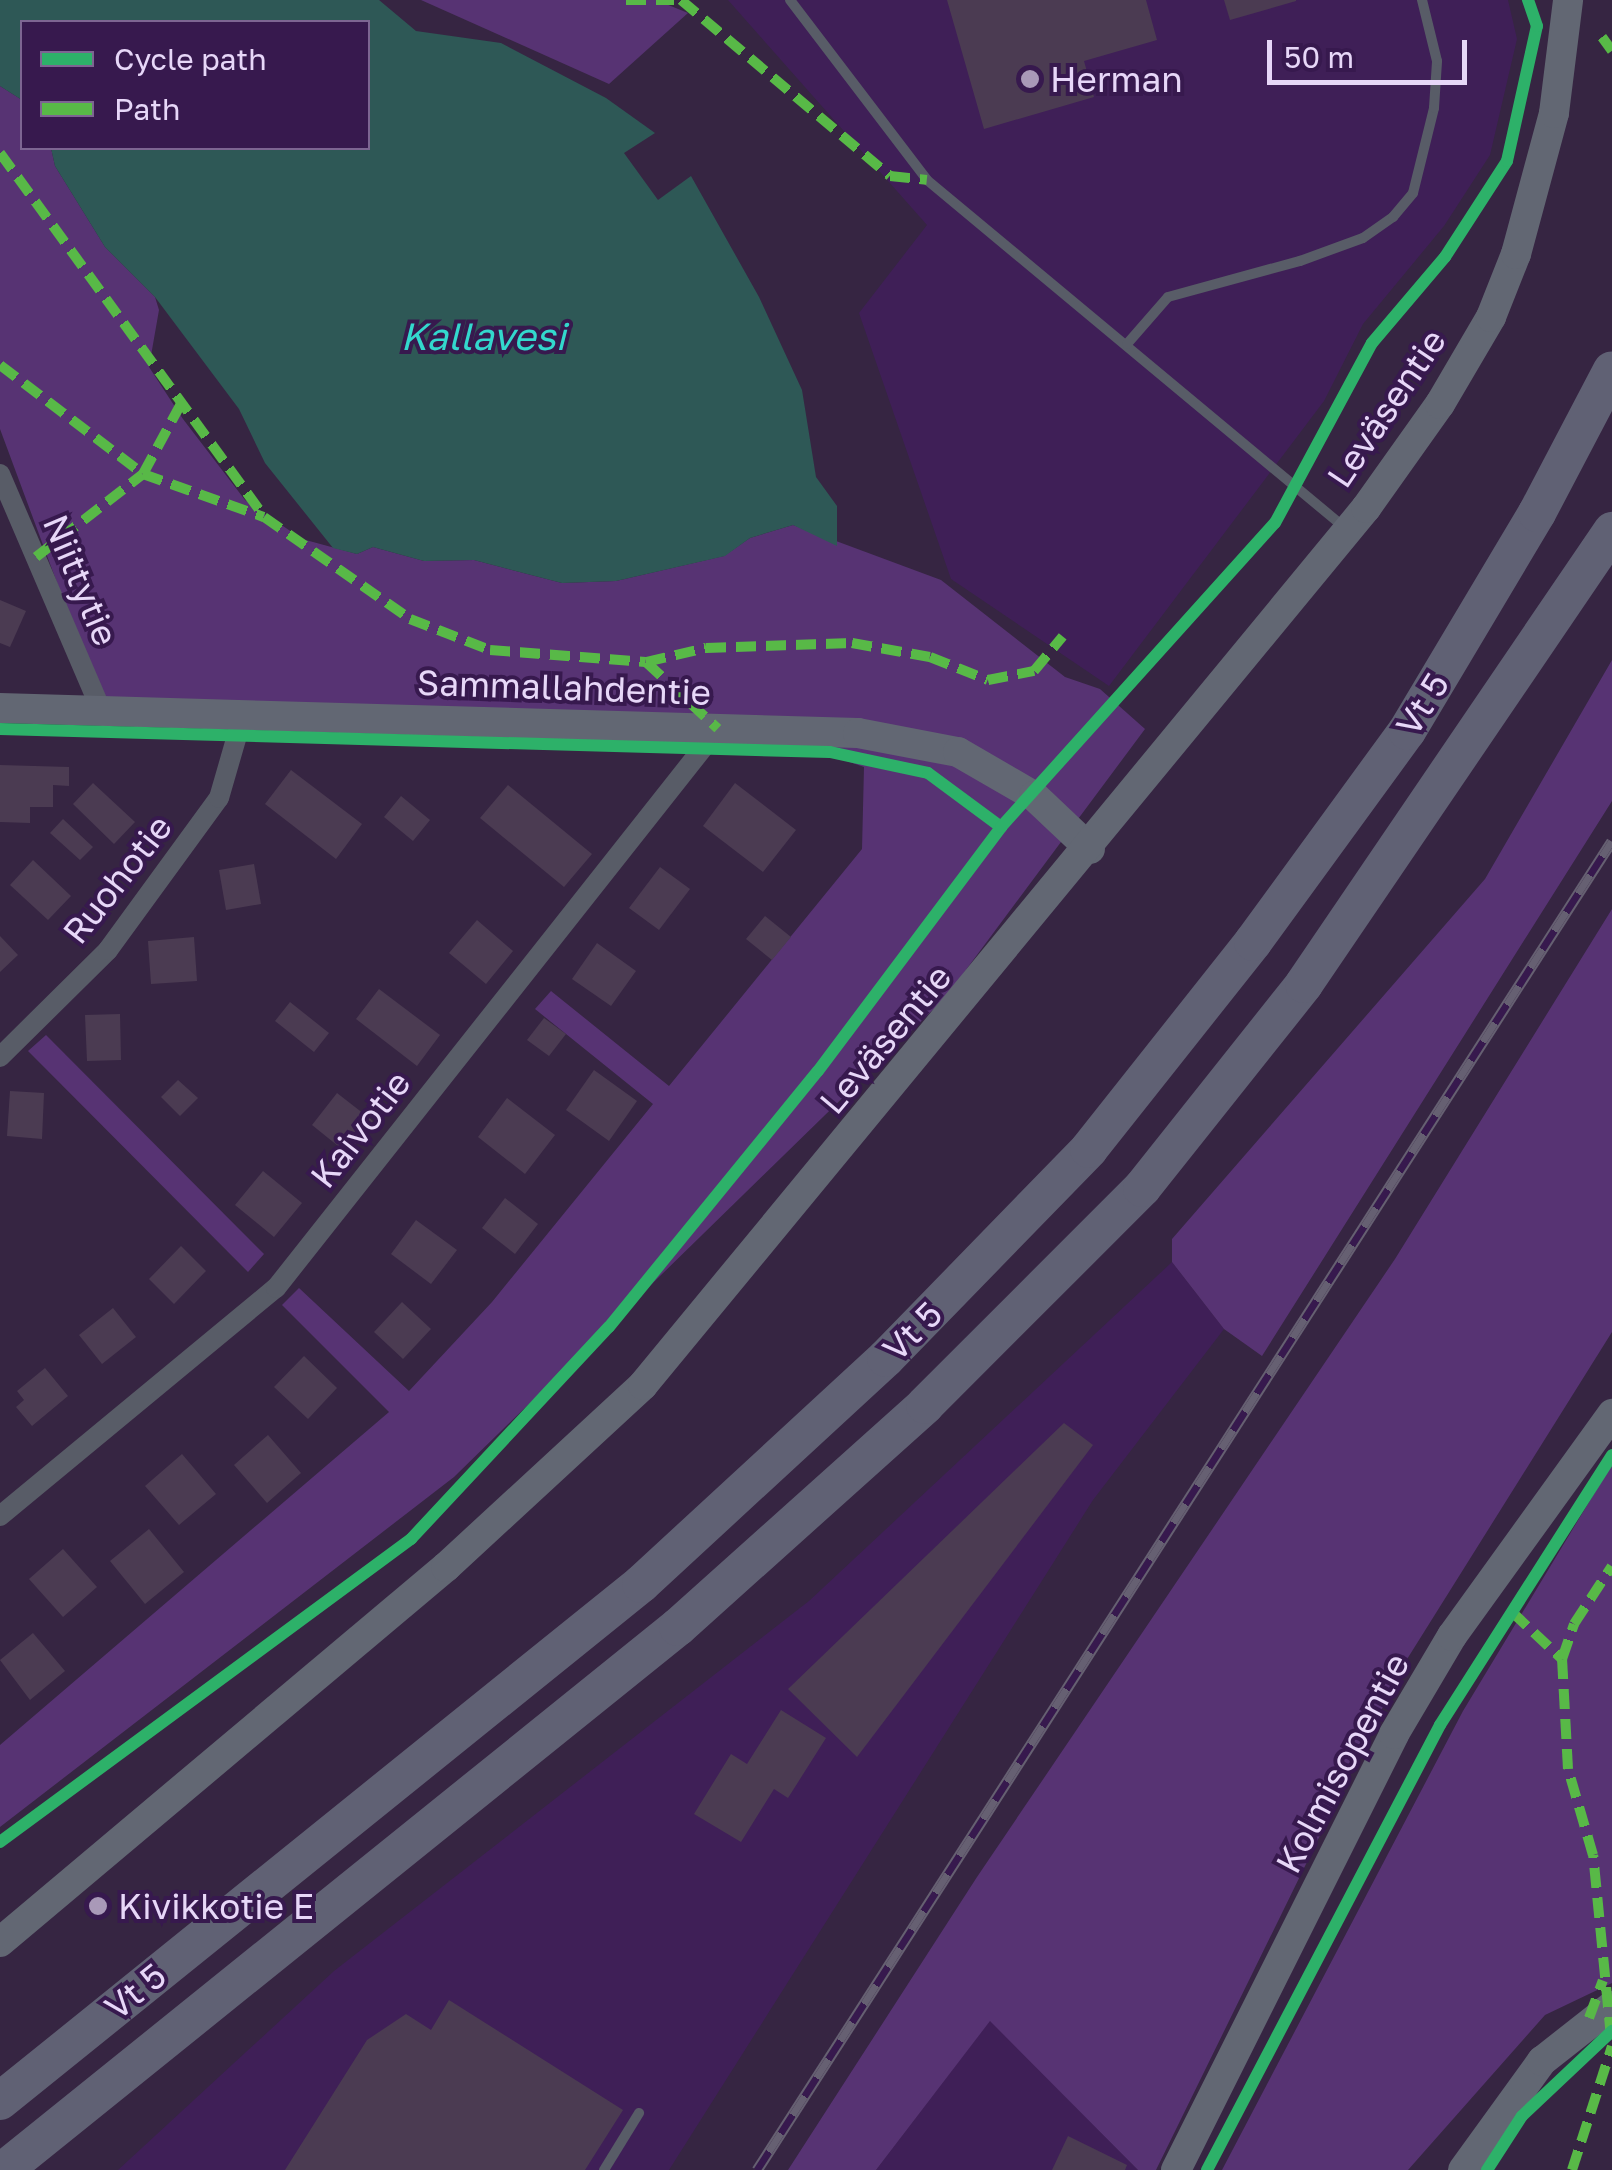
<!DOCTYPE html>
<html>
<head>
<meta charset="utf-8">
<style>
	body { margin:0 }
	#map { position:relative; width:1612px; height:2170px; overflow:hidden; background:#362542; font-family:"Golos Text",sans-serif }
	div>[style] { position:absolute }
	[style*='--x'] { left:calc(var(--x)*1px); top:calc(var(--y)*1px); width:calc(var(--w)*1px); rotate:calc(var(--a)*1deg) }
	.built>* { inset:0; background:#3f1f57 }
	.green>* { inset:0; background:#573373 }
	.water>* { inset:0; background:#2e5856 }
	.building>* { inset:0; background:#4b3b52 }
	.lane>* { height:10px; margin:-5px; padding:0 5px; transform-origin:5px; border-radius:5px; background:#585c67 }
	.street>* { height:20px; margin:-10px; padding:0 10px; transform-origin:10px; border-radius:10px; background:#585c67 }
	.secondary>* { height:30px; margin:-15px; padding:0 15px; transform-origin:15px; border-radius:15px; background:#626773 }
	.highway>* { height:38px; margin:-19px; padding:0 19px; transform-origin:19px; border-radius:19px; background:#606174 }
	.rail>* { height:11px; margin-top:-5.5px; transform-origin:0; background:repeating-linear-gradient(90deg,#37194e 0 22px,#666072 0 44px); box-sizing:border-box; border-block:2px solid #666072 }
	.quiet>* { height:10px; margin-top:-5px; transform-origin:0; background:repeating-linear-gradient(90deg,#58b947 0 20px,transparent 0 30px) }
	.cycleway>* { height:12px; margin:-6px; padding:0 6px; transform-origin:6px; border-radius:6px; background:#2db169 }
	.dots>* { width:28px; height:28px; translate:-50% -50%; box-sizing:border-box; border:5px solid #37194e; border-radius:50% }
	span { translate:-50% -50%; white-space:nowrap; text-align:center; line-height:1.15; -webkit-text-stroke:8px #37194e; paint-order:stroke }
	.poi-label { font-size:35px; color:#e7d7f8 }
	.left { translate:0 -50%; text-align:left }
	.street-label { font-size:35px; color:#e7d7f8 }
	.water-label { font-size:38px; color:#33d8cd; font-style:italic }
	.legend { position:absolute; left:20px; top:20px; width:350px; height:130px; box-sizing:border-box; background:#37194e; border:2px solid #7d6592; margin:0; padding:12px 18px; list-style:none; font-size:30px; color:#e7d7f8 }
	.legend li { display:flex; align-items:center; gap:20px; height:50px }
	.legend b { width:50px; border:2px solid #7d6592 }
	.scale { position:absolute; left:1267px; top:40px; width:200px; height:45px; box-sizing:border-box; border:5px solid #e7d7f8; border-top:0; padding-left:12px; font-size:30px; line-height:35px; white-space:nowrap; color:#e7d7f8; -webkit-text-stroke:8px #37194e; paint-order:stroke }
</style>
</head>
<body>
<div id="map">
	<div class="built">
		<i style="clip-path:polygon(728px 0,1508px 0,1517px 39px,1490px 155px,1444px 226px,1363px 324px,1324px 401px,1109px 686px,951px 579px,859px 313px,927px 225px)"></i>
		<i style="clip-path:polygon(1172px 1262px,1224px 1329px,1093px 1500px,669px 2170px,118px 2170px,334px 1971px,809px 1601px)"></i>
		<i style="clip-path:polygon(990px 2020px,1138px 2170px,876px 2170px)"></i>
	</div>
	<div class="green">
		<i style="clip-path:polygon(421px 0,656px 0,688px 13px,609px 84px)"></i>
		<i style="clip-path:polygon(0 86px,22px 100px,22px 148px,51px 148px,55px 166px,105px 247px,155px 297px,159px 310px,149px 367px,183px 419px,245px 500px,302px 539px,357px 554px,373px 547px,424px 561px,474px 560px,562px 583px,616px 581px,724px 556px,750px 538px,793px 525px,941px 580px,1065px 677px,1100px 689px,1145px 729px,945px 998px,454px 1477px,0 1827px,0 1745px,389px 1412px,282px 1305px,299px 1288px,409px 1391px,492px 1302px,653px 1104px,535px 1009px,551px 991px,669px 1086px,862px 849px,864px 767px,713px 715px,102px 704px,0 429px)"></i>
		<i style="clip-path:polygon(1612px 660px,1612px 801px,1262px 1356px,1224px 1329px,1172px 1262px,1172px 1239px,1485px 879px)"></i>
		<i style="clip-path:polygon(1612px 909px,1612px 1332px,1404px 1664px,1156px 2170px,1138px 2170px,990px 2021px,876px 2170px,788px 2170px,977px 1877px,1395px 1259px)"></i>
		<i style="clip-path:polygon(46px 1035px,264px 1254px,248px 1272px,28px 1051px)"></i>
		<i style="clip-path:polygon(1612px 1464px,1612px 1983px,1545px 2015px,1408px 2170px,1222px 2170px,1463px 1711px)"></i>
	</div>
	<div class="water">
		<i style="clip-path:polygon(0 0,379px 0,416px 31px,501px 43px,606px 98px,655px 133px,624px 153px,658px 200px,691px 176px,759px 297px,802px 390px,816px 477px,837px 506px,837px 546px,793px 525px,750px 538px,725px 556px,616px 581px,562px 583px,474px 560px,424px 561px,373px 547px,357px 554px,333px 548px,265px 463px,239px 409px,155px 297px,105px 247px,55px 166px,51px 148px,368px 148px,368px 22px,22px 22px,22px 100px,0 86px)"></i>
	</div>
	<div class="building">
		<i style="clip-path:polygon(947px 0,1146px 0,1157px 40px,1084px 61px,1094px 97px,984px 129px)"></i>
		<i style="clip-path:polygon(1224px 0,1296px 0,1296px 1px,1230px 20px)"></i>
		<i style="clip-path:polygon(0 600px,26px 611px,10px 647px,0 643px)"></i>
		<i style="clip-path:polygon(0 765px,69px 767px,69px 786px,53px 785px,53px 807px,30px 807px,30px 823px,0 822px)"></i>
		<i style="clip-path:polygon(291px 770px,362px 824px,336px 859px,265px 804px)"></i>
		<i style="clip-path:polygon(93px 783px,135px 822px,114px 844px,73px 804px)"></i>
		<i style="clip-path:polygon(735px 783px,796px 830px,763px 872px,703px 826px)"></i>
		<i style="clip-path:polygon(508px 785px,592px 854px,564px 887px,480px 818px)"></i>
		<i style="clip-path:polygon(401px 796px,430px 820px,413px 841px,384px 817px)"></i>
		<i style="clip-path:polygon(63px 819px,93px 847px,80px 860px,50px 833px)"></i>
		<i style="clip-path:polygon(33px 860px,71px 896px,48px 920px,10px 885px)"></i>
		<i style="clip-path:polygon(254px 864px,261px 904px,226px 910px,219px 870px)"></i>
		<i style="clip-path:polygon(660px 867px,690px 889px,659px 930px,629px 908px)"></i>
		<i style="clip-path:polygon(765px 916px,791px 937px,772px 960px,746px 939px)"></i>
		<i style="clip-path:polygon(477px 920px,513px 951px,486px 984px,449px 953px)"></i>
		<i style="clip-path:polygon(0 936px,18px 955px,0 972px)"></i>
		<i style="clip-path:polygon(194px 937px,197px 981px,151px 984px,148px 941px)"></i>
		<i style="clip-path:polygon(597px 943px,636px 971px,611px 1006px,572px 979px)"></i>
		<i style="clip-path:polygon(379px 989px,440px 1035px,417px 1066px,356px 1019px)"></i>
		<i style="clip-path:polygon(290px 1002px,329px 1033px,314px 1052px,275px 1021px)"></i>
		<i style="clip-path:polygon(120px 1014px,121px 1060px,87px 1061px,85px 1015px)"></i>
		<i style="clip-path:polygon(544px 1018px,566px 1034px,549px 1056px,527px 1040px)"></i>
		<i style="clip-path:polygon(594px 1070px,637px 1101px,609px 1141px,566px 1110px)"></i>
		<i style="clip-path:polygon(178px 1080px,198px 1098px,180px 1116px,161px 1097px)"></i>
		<i style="clip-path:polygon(10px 1091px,44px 1093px,42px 1139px,7px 1136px)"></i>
		<i style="clip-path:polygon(337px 1093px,373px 1121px,348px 1154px,312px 1125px)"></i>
		<i style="clip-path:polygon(507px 1098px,555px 1135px,525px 1174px,478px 1137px)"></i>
		<i style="clip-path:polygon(263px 1171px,302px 1203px,274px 1237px,235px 1205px)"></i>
		<i style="clip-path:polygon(505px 1198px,538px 1224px,515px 1254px,482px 1228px)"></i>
		<i style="clip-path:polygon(416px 1220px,457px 1250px,431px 1284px,391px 1254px)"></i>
		<i style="clip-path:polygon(181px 1246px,206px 1271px,174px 1304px,149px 1279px)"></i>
		<i style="clip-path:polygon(402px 1302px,431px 1329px,403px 1359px,374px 1332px)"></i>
		<i style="clip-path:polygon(113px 1308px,136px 1337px,102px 1364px,79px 1335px)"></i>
		<i style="clip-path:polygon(304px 1356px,337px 1388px,308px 1419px,274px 1387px)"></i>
		<i style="clip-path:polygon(45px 1368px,68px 1396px,32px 1426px,16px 1407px,24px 1400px,17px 1391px)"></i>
		<i style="clip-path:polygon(1064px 1423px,1093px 1445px,857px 1757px,788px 1689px)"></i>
		<i style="clip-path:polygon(268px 1435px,301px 1473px,267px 1503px,234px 1465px)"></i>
		<i style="clip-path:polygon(182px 1454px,216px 1494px,179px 1525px,145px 1486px)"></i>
		<i style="clip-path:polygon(149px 1529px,184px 1572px,145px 1604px,110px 1561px)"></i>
		<i style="clip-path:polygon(63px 1549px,97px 1587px,63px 1617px,29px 1579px)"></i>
		<i style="clip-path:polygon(33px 1633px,65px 1671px,30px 1700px,0 1660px)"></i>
		<i style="clip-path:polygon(781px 1710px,826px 1738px,788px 1798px,774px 1789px,741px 1842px,694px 1814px,731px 1754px,747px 1764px)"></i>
		<i style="clip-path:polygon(449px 2000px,623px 2110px,585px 2170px,285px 2170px,367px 2040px,406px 2014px,431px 2030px)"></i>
		<i style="clip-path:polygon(1068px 2136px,1127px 2165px,1125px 2170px,1052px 2170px)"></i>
	</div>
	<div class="lane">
		<i style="--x:790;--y:0;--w:226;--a:52.7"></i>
		<i style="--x:927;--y:180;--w:542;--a:39.77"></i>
		<i style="--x:1127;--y:344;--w:62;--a:-48.9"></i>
		<i style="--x:1168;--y:297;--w:137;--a:-15.3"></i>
		<i style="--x:1300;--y:261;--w:67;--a:-20.1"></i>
		<i style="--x:1363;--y:238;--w:37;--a:-35"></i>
		<i style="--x:1393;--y:217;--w:31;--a:-50"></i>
		<i style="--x:1413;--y:193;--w:88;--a:-76.1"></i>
		<i style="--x:1434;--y:108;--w:47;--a:-86.3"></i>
		<i style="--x:1437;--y:61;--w:63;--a:-103.8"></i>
		<i style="--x:604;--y:2170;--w:67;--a:-58.4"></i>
	</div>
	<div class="street">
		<i style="--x:0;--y:474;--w:259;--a:66.8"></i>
		<i style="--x:0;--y:1057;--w:152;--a:-44.7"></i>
		<i style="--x:108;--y:950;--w:188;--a:-53.9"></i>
		<i style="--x:219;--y:798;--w:86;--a:-73.9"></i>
		<i style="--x:0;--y:1516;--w:358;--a:-39.6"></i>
		<i style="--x:276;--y:1288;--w:713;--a:-51.67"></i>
	</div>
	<div class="secondary">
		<i style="--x:0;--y:708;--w:858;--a:1.67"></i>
		<i style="--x:858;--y:733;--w:102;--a:10.8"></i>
		<i style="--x:958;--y:752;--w:88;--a:30.1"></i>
		<i style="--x:1034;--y:796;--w:77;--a:43.4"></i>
		<i style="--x:0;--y:1942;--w:583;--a:-40.06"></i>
		<i style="--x:446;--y:1567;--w:268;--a:-42.7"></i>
		<i style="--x:643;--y:1385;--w:1137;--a:-50.5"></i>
		<i style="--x:1366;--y:508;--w:128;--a:-54.6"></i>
		<i style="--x:1440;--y:404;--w:101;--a:-59.6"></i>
		<i style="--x:1491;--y:317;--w:68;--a:-68.4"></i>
		<i style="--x:1516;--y:254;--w:146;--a:-74.9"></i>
		<i style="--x:1554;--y:113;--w:114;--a:-82.9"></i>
		<i style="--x:1176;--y:2170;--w:487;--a:-63.4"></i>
		<i style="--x:1394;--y:1734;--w:114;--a:-59.4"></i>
		<i style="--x:1452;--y:1636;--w:274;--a:-54.2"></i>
		<i style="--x:1463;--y:2170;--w:135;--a:-54.1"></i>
		<i style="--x:1542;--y:2061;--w:89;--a:-38.2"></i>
	</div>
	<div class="highway">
		<i style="--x:0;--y:2101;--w:824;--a:-38.89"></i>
		<i style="--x:641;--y:1584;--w:333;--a:-42.7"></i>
		<i style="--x:886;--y:1358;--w:291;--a:-45.8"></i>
		<i style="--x:1089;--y:1149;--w:264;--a:-51.6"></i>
		<i style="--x:1253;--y:942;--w:261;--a:-53.9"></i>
		<i style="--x:1407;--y:731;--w:254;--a:-59.2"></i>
		<i style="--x:1537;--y:513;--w:161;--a:-62.3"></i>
		<i style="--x:4;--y:2170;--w:866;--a:-38.86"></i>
		<i style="--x:678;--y:1627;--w:332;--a:-41.9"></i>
		<i style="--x:925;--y:1405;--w:307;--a:-45"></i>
		<i style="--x:1142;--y:1188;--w:260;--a:-51.5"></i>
		<i style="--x:1304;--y:984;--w:548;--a:-55.79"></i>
	</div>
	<div class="rail">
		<i style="--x:757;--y:2170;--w:1580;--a:-57.25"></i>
	</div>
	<div class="quiet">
		<i style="--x:626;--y:0;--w:48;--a:0"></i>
		<i style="--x:681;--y:0;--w:273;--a:40.1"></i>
		<i style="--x:890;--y:176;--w:37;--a:6"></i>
		<i style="--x:1602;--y:37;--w:17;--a:54"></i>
		<i style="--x:0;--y:153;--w:450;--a:54"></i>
		<i style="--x:0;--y:365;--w:180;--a:37.3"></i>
		<i style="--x:143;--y:474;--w:128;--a:19.6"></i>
		<i style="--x:264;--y:517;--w:178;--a:34.9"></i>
		<i style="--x:410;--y:619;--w:86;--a:21.2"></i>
		<i style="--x:490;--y:650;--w:156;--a:4.4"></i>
		<i style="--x:646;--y:662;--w:98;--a:42.9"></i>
		<i style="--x:36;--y:557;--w:135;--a:-37.8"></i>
		<i style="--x:143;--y:474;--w:84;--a:-61.6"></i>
		<i style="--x:646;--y:662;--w:62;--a:-13.1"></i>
		<i style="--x:706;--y:648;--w:146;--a:-2"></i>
		<i style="--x:852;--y:643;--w:79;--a:10.2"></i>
		<i style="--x:930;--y:657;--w:62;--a:21.6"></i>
		<i style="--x:988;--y:680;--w:47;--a:-11.1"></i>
		<i style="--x:1034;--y:671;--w:45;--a:-50.4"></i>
		<i style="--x:1512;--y:1612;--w:69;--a:43.2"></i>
		<i style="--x:1589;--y:2018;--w:40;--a:-69.8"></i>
		<i style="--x:1611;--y:2037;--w:183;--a:-95.6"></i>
		<i style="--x:1593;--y:1855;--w:90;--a:-106.2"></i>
		<i style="--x:1568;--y:1769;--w:110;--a:-93.1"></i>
		<i style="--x:1562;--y:1659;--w:37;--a:-71"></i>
		<i style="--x:1574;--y:1624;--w:69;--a:-56.8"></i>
		<i style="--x:1572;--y:2170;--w:130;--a:-72.1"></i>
	</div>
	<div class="cycleway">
		<i style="--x:0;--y:729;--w:830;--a:1.59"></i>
		<i style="--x:830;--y:752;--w:100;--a:12.1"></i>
		<i style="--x:928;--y:773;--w:91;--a:36.5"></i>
		<i style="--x:0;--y:1842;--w:511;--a:-36.4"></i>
		<i style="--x:411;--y:1539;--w:290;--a:-47"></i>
		<i style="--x:609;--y:1327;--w:330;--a:-50.8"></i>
		<i style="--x:818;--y:1071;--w:305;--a:-53.1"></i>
		<i style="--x:1001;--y:827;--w:409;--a:-48"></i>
		<i style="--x:1275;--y:523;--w:204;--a:-61.7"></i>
		<i style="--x:1372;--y:343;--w:113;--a:-49.7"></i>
		<i style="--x:1445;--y:257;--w:114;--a:-57.1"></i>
		<i style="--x:1507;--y:161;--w:138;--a:-77.5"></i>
		<i style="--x:1537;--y:26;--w:28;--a:-109"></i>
		<i style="--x:1207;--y:2170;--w:502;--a:-62.36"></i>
		<i style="--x:1440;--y:1725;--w:320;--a:-57.5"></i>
		<i style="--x:1487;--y:2170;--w:64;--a:-57.1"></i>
		<i style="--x:1522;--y:2116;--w:124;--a:-43.4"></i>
	</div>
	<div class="dots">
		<i style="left:1030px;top:79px;background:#a999b8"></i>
		<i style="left:98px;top:1906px;background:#a999b8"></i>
	</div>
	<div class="poi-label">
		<span class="left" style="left:1050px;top:79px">Herman</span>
		<span class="left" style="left:118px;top:1906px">Kivikkotie E</span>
	</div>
	<div class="street-label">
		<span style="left:1386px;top:408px;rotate:-56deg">Leväsentie</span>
		<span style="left:81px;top:580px;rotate:67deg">Niittytie</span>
		<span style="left:564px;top:687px;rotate:2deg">Sammallahdentie</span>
		<span style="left:1422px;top:704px;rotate:-58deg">Vt 5</span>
		<span style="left:117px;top:879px;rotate:-52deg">Ruohotie</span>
		<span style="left:885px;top:1039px;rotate:-50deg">Leväsentie</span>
		<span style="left:360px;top:1129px;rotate:-52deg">Kaivotie</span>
		<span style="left:912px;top:1331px;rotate:-45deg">Vt 5</span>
		<span style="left:1342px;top:1763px;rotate:-62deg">Kolmisopentie</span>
		<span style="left:135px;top:1991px;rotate:-39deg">Vt 5</span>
	</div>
	<div class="water-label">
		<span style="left:483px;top:336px">Kallavesi</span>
	</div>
	<ul class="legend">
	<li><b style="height:12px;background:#2db169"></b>Cycle path</li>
	<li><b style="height:12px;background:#58b947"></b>Path</li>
	</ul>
	<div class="scale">50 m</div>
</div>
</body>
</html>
